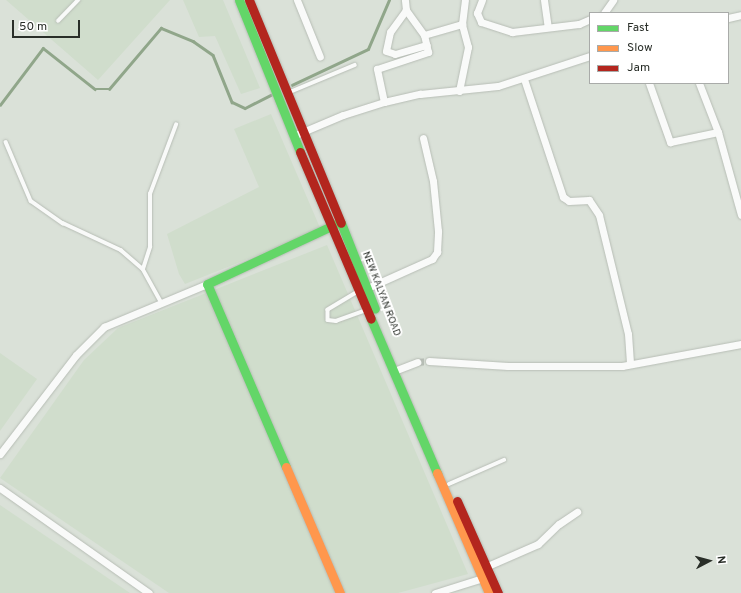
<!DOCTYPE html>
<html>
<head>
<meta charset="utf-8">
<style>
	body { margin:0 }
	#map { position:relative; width:741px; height:593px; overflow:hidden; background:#dae1d8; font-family:Overpass,sans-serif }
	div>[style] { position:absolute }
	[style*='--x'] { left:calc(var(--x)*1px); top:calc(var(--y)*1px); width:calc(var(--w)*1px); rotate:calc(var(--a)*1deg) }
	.built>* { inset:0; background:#d0ddcc }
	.stream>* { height:2.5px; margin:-1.25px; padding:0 1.25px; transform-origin:1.25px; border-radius:1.25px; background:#90a68a }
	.street-tunnel>* { height:7px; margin-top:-3.5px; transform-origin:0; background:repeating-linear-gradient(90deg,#b7bdb5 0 7px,transparent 0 10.5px) }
	.roads { filter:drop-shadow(0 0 1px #b7bdb5) drop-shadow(0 0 1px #b7bdb5) }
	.lane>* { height:3.5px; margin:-1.75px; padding:0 1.75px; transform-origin:1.75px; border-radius:1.75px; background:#f9faf9 }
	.street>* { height:7px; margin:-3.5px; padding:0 3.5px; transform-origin:3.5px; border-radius:3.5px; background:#f9faf9 }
	.fast>* { height:9px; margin:-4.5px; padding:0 4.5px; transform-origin:4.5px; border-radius:4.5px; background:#63d668 }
	.slow>* { height:9px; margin:-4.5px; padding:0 4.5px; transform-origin:4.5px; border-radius:4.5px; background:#ff974d }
	.jam>* { height:9px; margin:-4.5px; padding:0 4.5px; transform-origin:4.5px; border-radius:4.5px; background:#b3261e }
	span { translate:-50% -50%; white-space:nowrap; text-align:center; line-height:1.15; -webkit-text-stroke:4px #fff; paint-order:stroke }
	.street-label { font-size:10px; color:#292e28 }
	.legend { position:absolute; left:589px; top:12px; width:140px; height:72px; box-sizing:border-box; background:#fff; border:1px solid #a9aba9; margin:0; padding:5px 7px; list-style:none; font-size:12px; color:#292e28 }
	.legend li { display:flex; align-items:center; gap:8px; height:20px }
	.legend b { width:20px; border:1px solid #a9aba9 }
	.north { position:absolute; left:689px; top:541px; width:40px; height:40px; -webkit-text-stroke:3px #fff; paint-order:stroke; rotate:84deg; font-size:11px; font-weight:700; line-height:16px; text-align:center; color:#292e28 }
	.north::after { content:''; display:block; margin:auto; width:14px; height:18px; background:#292e28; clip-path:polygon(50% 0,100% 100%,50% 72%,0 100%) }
	.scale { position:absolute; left:12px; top:20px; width:68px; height:18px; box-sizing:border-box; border:2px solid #292e28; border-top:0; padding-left:5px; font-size:12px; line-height:14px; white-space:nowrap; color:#292e28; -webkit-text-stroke:3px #fff; paint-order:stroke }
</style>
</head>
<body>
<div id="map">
	<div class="built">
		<i style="clip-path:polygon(6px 0,170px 0,98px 80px)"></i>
		<i style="clip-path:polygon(183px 0,223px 0,260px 88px,241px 94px,215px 36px,199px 37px)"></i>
		<i style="clip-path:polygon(271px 114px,321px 230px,185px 284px,179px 274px,167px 234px,259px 187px,234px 129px)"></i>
		<i style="clip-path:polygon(327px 245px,468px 574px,398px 593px,169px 593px,0 478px,84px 360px,118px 328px)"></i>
		<i style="clip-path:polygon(0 353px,37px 379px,0 431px)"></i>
		<i style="clip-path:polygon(0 505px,130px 593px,0 593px)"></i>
	</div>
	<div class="stream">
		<i style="--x:292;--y:85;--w:84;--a:-25.3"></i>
		<i style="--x:368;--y:49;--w:53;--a:-66.8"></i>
		<i style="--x:0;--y:105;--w:71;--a:-53"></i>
		<i style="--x:43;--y:48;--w:66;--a:38.3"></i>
		<i style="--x:95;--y:89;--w:14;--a:0"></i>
		<i style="--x:109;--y:89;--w:80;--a:-49.6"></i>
		<i style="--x:161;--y:28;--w:35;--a:22"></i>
		<i style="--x:193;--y:41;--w:24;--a:35"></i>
		<i style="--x:213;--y:55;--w:51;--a:68"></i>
		<i style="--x:232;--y:102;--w:14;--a:25"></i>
		<i style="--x:245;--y:108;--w:29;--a:-27"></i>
	</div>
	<div class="street-tunnel">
		<i style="--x:417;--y:362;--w:12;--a:-5"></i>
	</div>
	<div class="roads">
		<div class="lane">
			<i style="--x:58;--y:21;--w:29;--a:-46"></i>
			<i style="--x:290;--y:92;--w:70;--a:-22.6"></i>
			<i style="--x:6;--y:142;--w:64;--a:67"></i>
			<i style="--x:31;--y:201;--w:39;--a:35"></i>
			<i style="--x:63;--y:223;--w:64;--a:25"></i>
			<i style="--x:121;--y:250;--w:29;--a:41"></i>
			<i style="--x:143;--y:269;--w:37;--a:61"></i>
			<i style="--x:143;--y:269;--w:23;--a:-72"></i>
			<i style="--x:150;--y:247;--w:53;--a:-90"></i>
			<i style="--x:150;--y:194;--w:74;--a:-69.4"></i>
			<i style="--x:358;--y:292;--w:35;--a:149"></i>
			<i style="--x:328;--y:310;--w:10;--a:90"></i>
			<i style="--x:328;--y:320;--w:8;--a:7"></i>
			<i style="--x:336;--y:321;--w:33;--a:-20"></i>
			<i style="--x:449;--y:484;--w:60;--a:-23.6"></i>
		</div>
		<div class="street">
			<i style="--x:297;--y:0;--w:61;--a:68"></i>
			<i style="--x:482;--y:0;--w:14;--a:111"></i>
			<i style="--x:477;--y:13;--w:10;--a:66"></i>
			<i style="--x:481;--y:22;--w:33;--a:18"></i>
			<i style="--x:512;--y:32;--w:67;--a:-6.8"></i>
			<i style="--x:579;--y:24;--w:12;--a:-24"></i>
			<i style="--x:544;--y:0;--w:27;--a:82"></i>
			<i style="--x:406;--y:10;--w:27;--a:126"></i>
			<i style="--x:390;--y:32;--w:19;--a:102"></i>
			<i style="--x:386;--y:51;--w:9;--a:18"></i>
			<i style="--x:395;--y:54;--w:33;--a:-16"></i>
			<i style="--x:604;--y:13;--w:16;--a:-55"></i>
			<i style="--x:728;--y:18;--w:13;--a:-13"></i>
			<i style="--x:424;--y:35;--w:40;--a:-16"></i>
			<i style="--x:524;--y:79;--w:124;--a:71.7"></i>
			<i style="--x:563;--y:197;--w:7;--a:34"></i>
			<i style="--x:569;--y:201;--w:20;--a:-3"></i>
			<i style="--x:589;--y:200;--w:18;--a:56"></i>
			<i style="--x:599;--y:215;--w:122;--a:76.3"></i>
			<i style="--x:628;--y:334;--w:30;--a:86"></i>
			<i style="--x:649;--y:83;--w:63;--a:70.4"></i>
			<i style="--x:670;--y:142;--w:49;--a:-11.8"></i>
			<i style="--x:699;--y:83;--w:53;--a:68.8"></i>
			<i style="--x:718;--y:132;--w:86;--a:74.5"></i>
			<i style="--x:459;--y:91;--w:45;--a:-78.4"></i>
			<i style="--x:468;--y:47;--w:24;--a:-105"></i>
			<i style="--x:462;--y:24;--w:24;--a:-83"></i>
			<i style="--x:384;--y:102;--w:34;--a:-102"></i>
			<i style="--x:377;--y:69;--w:54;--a:-18.4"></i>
			<i style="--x:428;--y:52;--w:17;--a:-103"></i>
			<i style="--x:424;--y:35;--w:31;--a:-126"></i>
			<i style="--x:406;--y:10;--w:10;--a:-96"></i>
			<i style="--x:293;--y:136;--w:54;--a:-22.8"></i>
			<i style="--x:343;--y:115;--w:43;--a:-17.6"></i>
			<i style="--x:384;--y:102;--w:37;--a:-13"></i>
			<i style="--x:420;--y:94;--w:78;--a:-5.9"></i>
			<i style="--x:498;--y:86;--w:97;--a:-18.1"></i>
			<i style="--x:363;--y:290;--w:76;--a:-24.2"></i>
			<i style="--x:432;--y:259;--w:9;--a:-54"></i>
			<i style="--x:437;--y:252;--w:21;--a:-87"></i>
			<i style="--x:438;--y:231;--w:50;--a:-95.7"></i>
			<i style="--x:433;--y:181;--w:44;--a:-103.1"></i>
			<i style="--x:429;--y:361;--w:79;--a:3.6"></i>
			<i style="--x:508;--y:366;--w:114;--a:0"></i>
			<i style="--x:622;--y:366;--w:121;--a:-10.5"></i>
			<i style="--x:394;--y:371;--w:25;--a:-21"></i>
			<i style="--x:0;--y:454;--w:125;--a:-52.5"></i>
			<i style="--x:76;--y:355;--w:40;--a:-45"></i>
			<i style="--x:104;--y:327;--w:112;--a:-22.7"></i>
			<i style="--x:0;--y:488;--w:182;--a:35.2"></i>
			<i style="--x:483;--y:568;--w:60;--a:-23.6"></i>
			<i style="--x:538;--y:544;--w:29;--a:-44"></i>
			<i style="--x:559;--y:524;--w:22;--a:-34"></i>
			<i style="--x:435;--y:593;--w:53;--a:-17.4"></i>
		</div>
		<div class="fast">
			<i style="--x:239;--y:0;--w:164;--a:68.1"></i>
			<i style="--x:341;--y:223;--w:92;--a:68.4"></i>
			<i style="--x:371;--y:319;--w:168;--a:66.8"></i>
			<i style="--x:286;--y:467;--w:199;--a:-113.3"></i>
			<i style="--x:207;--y:284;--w:145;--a:-25"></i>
		</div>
		<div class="slow">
			<i style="--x:286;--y:467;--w:137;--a:66.8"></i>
			<i style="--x:437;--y:473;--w:131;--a:66.6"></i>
		</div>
		<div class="jam">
			<i style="--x:249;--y:0;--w:241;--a:67.6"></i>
			<i style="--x:300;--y:152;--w:181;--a:67"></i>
			<i style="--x:457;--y:501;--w:101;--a:66"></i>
		</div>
	</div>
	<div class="street-label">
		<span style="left:381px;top:294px;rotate:69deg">NEW KALYAN ROAD</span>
	</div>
	<ul class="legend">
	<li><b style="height:5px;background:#63d668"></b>Fast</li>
	<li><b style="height:5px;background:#ff974d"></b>Slow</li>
	<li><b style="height:5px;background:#b3261e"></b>Jam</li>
	</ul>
	<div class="north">N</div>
	<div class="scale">50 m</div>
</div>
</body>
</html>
